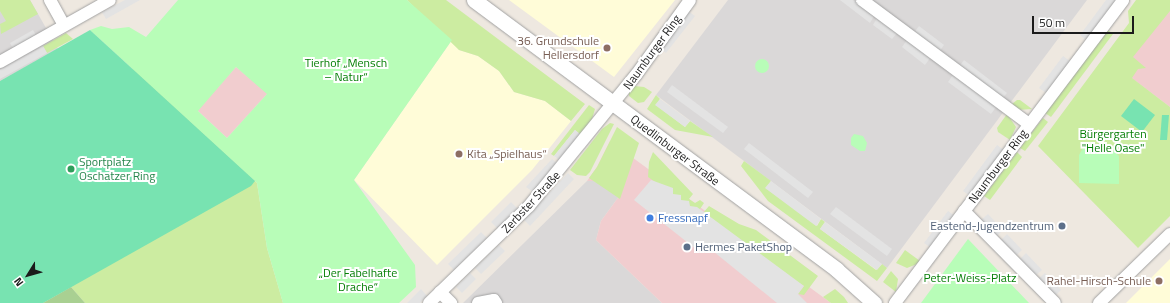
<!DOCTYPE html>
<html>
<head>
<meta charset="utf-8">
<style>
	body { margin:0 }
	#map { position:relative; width:1170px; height:303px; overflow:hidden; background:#eee8e0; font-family:"Titillium Web",sans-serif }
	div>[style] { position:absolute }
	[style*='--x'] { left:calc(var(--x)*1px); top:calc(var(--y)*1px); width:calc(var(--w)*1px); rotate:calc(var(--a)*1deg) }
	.residential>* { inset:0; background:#dad8d8 }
	.commercial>* { inset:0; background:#f1cdcf }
	.education>* { inset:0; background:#fffcd8 }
	.grass>* { inset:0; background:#cceca1 }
	.forest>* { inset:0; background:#a9d092 }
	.park>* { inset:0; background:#b8fdb8 }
	.round { border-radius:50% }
	.pitch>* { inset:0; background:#78e3b1 }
	.parking>* { inset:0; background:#e3e3e3 }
	.roads { filter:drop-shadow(0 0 1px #a2a2a2) drop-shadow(0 0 1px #a2a2a2) }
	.minor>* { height:12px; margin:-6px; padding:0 6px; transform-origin:6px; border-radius:6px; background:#fff }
	.tertiary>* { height:15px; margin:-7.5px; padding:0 7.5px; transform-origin:7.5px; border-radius:7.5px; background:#fff }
	.dots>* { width:11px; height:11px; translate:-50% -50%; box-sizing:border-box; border:2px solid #fff; border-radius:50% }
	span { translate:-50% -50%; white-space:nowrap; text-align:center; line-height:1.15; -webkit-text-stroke:4px #fff; paint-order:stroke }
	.education-label { font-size:12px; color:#785e54 }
	.right { translate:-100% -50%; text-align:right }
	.left { translate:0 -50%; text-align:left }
	.street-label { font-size:12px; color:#1b1b1b }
	.park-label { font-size:12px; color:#047e05 }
	.leisure-label { font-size:12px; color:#27864d }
	.shop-label { font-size:12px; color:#366cbe }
	.service-label { font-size:12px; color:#4e5e75 }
	.north { position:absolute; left:8px; top:255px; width:40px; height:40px; -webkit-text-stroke:3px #fff; paint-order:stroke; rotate:233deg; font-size:11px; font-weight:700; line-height:16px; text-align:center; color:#1b1b1b }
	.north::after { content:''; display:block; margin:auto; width:14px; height:18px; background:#1b1b1b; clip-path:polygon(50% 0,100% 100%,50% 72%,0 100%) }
	.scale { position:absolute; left:1032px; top:16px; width:102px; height:18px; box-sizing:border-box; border:2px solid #1b1b1b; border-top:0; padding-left:5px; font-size:12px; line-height:14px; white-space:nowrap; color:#1b1b1b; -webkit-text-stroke:3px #fff; paint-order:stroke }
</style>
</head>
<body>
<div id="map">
	<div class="residential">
		<i style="clip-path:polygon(0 0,30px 0,58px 49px,0 81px)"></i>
		<i style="clip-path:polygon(728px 0,1087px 0,887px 268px,656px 95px)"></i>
		<i style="clip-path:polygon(587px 181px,594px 181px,620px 195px,601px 221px,596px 240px,662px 303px,463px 303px)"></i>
	</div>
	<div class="commercial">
		<i style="clip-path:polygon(1170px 0,1170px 107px,1113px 64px)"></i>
		<i style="clip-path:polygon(236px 67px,268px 93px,227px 138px,197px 110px)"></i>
		<i style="clip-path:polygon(610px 141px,831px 303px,662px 303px,596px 240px,601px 221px,620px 195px,594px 181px,587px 181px,597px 167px)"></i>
	</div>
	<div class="education">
		<i style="clip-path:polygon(509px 0,675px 0,614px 77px)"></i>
		<i style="clip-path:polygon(452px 40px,459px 50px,478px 56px,499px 71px,514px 92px,545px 101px,571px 121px,532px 170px,437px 265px,354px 180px)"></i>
		<i style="clip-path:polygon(1170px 259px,1170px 303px,1126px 303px)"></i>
	</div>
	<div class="grass">
		<i style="clip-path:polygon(0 0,30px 0,38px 14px,1px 34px,0 24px,6px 21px,0 11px)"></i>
		<i style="clip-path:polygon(407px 0,446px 0,585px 104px,571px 121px,545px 101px,514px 92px,499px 71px,478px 56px,459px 50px)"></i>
		<i style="clip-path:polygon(1136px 0,1170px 0,1170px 11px,1133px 57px,1146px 68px,1138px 69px,1132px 78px,1170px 107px,1170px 216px,1138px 248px,1038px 146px,1129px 23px,1128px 11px)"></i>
		<i style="clip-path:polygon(1108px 30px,1113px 34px,1051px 117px,1045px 113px)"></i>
		<i style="clip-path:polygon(66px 33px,73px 39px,47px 53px,43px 46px)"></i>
		<i style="clip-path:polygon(133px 69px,257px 183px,267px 248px,283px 303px,85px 303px,71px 287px,43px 303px,13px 303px)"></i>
		<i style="clip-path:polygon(634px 86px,644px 87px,652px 92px,644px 102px,638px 103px,629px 96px,629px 93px)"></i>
		<i style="clip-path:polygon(656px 95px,660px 99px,656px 105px,685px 127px,690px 121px,713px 137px,675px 130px,647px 109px)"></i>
		<i style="clip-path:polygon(1017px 100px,1020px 100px,1032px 109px,1017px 110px,1012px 104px)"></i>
		<i style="clip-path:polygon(589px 105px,595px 109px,592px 119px,581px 135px,575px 130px,554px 156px,551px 154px)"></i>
		<i style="clip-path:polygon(1007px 114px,1016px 127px,1010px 140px,998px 132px,997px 128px)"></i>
		<i style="clip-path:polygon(1043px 118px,1048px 122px,1025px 151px,1020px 148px)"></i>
		<i style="clip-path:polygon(610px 123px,614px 124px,590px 172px,586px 176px,577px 175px,570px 170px,602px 129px)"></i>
		<i style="clip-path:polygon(617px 127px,639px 143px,620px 199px,589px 178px,597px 167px)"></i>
		<i style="clip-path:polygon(653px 152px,693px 194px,689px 199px,695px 203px,700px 200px,704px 203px,698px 212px,648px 177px,649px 162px)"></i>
		<i style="clip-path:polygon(1017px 152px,1022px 157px,990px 200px,984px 196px)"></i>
		<i style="clip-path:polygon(744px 161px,771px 181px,766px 188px,817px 226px,821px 219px,825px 222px,820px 229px,876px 270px,882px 264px,887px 268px,877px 281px,768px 201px,741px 166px)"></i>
		<i style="clip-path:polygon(709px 206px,739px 224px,756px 230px,818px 276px,804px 295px,798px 294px,804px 286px,697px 220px)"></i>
		<i style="clip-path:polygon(905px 250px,920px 261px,917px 264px,907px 268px,896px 263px)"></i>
		<i style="clip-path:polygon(891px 271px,898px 279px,896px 292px,883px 282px)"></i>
		<i style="clip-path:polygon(835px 289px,844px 297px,848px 303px,831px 303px,823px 297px)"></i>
	</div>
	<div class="forest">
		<i style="clip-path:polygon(71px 287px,85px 303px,43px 303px)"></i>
	</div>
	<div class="park">
		<i style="clip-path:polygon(evenodd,178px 0,407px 0,452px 40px,354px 180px,415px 265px,416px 287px,399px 303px,283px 303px,267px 248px,257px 183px,90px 30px,101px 26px,112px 29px,129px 27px,146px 37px,178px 0,236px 67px,267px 94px,227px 138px,198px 111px,236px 67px)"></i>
		<i class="round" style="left:755px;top:59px;width:14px;height:14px"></i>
		<i style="clip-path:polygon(854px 134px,863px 136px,867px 143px,865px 151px,860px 151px,851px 145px,851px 138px)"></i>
		<i style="clip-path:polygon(1109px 146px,1119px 156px,1119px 184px,1079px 183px,1079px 155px,1083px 148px)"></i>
		<i style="clip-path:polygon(968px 239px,1029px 303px,921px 303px)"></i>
	</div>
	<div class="pitch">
		<i style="clip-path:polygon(90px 30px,255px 181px,251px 186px,43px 303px,0 303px,0 81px)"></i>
		<i style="clip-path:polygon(1134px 99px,1155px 115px,1142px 132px,1121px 116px)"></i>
		<i style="clip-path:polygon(1162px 115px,1169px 115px,1167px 140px,1160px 140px)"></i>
	</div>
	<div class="parking">
		<i style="clip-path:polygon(125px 0,140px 0,106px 19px,102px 12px)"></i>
		<i style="clip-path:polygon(840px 0,853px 0,874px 16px,870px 23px)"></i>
		<i style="clip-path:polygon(1106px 0,1116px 0,1086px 40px,1080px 35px)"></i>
		<i style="clip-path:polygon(688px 11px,695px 16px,666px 53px,660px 49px)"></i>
		<i style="clip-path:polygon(877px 18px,897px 33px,892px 39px,873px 25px)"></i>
		<i style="clip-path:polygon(919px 26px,944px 45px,939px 52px,914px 33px)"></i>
		<i style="clip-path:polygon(33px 30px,37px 37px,14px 50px,10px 43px)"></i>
		<i style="clip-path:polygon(907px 40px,930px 58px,925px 65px,902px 47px)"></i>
		<i style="clip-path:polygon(43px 46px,47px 53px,0 79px,0 70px)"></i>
		<i style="clip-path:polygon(1063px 56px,1070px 61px,1046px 93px,1039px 88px)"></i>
		<i style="clip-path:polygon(964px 60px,1007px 93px,1002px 99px,959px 67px)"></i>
		<i style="clip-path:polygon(953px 75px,996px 107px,991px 114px,948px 82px)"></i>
		<i style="clip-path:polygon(672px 85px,728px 127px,723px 133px,667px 92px)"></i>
		<i style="clip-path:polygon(660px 99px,690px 121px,685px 127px,655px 105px)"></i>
		<i style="clip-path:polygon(575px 130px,581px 135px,561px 161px,554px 156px)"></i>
		<i style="clip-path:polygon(749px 143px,813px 192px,808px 198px,744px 149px)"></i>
		<i style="clip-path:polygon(997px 145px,1004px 150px,970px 196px,963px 191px)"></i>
		<i style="clip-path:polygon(552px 159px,558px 164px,533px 192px,526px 187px)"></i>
		<i style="clip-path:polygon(568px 173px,574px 179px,530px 226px,524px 220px)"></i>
		<i style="clip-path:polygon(651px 180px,673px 188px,673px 194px,681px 195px,681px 200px,689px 201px,690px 206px,697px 207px,804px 286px,798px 294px,807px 303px,777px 303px,703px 243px,697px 250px,634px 200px)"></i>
		<i style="clip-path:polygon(771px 181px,821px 219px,816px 226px,765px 188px)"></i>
		<i style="clip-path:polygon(511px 202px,518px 209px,498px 229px,491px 222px)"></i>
		<i style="clip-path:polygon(836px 207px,892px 249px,887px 256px,830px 214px)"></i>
		<i style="clip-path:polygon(948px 211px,955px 216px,931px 248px,924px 243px)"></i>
		<i style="clip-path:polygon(988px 214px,1003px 230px,997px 236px,981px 220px)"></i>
		<i style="clip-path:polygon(825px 222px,882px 264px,877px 270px,820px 229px)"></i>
		<i style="clip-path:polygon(481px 232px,487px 238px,454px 270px,448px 264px)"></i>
		<i style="clip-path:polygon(1007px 234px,1022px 250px,1016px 256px,1001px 240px)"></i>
		<i style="clip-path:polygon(499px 245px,505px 251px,481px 274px,475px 268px)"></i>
		<i style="clip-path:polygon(1026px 253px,1042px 270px,1035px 276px,1019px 260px)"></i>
		<i style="clip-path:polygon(470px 273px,476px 279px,462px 293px,456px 287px)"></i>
		<i style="clip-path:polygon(1045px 273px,1061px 290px,1055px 296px,1038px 279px)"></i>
		<i style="clip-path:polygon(421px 289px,427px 296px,420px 303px,407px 303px)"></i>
	</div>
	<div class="roads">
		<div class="minor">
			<i style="--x:50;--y:0;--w:29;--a:61"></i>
			<i style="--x:862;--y:0;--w:208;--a:36.6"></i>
			<i style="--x:0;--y:62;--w:126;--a:-29.4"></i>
			<i style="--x:964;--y:211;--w:129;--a:45.3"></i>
			<i style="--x:440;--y:292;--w:16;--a:45"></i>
			<i style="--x:429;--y:303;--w:139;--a:-44.1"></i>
			<i style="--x:529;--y:206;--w:169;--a:-50.8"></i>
			<i style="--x:636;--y:75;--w:92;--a:-54.2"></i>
			<i style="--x:478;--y:303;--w:16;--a:-11"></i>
			<i style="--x:494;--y:300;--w:4;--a:56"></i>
			<i style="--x:895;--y:303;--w:379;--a:-53"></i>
			<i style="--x:1099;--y:303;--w:99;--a:-44.2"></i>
		</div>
		<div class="tertiary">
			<i style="--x:474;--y:0;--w:452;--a:36.6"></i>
			<i style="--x:837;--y:270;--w:50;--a:41.7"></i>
		</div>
	</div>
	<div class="dots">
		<i style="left:607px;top:48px;background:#8d6e63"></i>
		<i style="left:459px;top:154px;background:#8d6e63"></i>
		<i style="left:71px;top:169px;background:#2e9e5b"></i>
		<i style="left:650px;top:218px;background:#3f7fe0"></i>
		<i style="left:1062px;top:226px;background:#5c6f8a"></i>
		<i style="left:687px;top:247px;background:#5c6f8a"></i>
		<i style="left:1159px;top:281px;background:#8d6e63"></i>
	</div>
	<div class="education-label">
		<span class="right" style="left:599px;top:48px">36. Grundschule<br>Hellersdorf</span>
		<span class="left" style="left:467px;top:154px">Kita „Spielhaus“</span>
		<span class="right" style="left:1151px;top:281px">Rahel-Hirsch-Schule</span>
	</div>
	<div class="street-label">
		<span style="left:652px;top:52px;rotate:-54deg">Naumburger Ring</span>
		<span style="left:675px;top:150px;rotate:37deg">Quedlinburger Straße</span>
		<span style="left:998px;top:166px;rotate:-53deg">Naumburger Ring</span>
		<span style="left:531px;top:202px;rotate:-47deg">Zerbster Straße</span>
	</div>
	<div class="park-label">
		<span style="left:346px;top:70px">Tierhof „Mensch<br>– Natur“</span>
		<span style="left:1113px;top:141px">Bürgergarten<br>"Helle Oase"</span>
		<span style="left:358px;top:280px">„Der Fabelhafte<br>Drache“</span>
		<span style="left:970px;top:278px">Peter-Weiss-Platz</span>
	</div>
	<div class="leisure-label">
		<span class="left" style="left:79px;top:169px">Sportplatz<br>Oschatzer Ring</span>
	</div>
	<div class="shop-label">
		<span class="left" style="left:658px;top:218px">Fressnapf</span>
	</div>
	<div class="service-label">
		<span class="right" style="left:1054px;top:226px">Eastend-Jugendzentrum</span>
		<span class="left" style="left:695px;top:247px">Hermes PaketShop</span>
	</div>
	<div class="north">N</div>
	<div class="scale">50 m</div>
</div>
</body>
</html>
